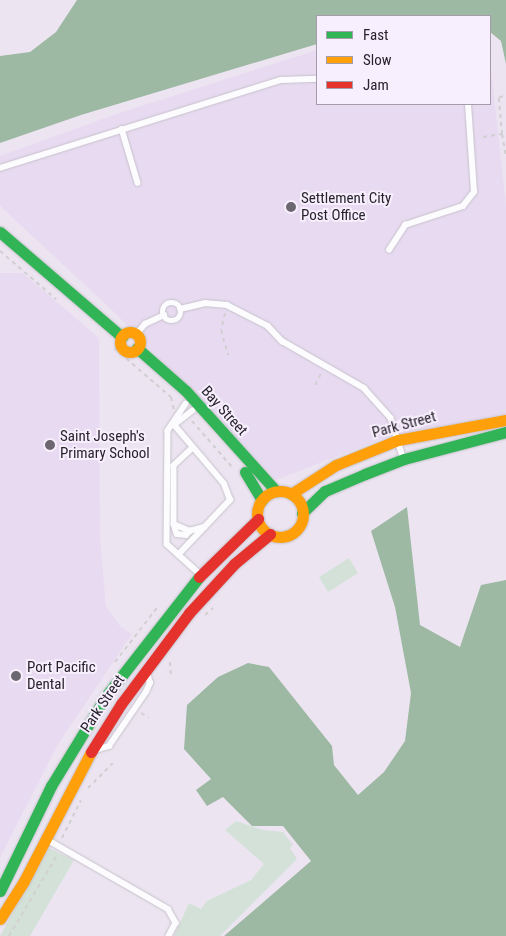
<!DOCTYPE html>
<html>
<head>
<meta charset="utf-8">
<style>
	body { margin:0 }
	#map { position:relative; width:506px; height:936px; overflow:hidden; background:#ece5f1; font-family:"Roboto Condensed",sans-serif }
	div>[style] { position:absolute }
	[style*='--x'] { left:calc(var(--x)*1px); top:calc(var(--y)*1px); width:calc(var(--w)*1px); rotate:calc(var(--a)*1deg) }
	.built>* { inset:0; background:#e8dbf1 }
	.green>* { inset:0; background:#d3e1d8 }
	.water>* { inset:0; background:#9db8a3 }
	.path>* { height:2px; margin-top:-1px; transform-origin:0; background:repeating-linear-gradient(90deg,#d1cfd2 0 4px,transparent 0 8px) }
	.roads { filter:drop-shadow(0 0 1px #c7c2cc) drop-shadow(0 0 1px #c7c2cc) }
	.lane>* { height:5.5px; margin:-2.75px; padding:0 2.75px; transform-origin:2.75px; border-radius:2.75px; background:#fcfbfd }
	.lane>.ring { margin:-2.75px; padding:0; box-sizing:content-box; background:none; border:5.5px solid #fcfbfd; border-radius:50% }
	.fast>* { height:11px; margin:-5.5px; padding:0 5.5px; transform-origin:5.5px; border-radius:5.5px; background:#30b455 }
	.slow>* { height:11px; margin:-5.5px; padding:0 5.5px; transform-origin:5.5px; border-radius:5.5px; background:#ff9f0a }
	.slow>.ring { margin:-5.5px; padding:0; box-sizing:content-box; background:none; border:11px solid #ff9f0a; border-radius:50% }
	.jam>* { height:11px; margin:-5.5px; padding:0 5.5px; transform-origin:5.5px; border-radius:5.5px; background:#e5322d }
	.dots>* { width:14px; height:14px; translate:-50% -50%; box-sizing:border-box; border:2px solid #f7effd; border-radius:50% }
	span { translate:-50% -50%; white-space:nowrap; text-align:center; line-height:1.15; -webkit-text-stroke:4px #f7effd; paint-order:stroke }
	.poi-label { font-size:15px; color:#28232c }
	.left { translate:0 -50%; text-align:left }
	.street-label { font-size:15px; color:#28232c }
	.legend { position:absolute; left:316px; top:15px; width:175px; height:90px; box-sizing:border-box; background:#f7effd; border:1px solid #a49da9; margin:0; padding:6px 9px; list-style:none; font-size:15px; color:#28232c }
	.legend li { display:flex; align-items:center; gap:10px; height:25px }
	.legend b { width:25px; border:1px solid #a49da9 }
</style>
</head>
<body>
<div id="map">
	<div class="built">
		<i style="clip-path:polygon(317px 50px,317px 104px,490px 104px,491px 69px,506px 204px,506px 414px,384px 438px,276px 480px,116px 314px,0 206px,0 156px,119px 113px)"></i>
		<i style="clip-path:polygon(0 273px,23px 273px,99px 338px,100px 536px,106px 606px,120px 626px,132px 634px,57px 746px,0 858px)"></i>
	</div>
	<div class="green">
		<i style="clip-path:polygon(349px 558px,358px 573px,328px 592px,319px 577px)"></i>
		<i style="clip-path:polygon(236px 821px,263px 830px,283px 832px,293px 845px,290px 848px,297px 859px,220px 936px,174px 936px,189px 903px,201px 909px,207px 901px,251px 880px,264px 864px,225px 830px)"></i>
		<i style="clip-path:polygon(49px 848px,74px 860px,30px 936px,0 936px)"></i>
	</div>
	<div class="water">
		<i style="clip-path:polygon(77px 0,506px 0,506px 64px,501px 41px,490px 32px,490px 16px,317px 16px,317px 44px,81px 115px,0 143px,0 56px,30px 52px,56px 32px)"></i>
		<i style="clip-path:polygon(407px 507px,420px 625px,460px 647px,481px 585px,506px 580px,506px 936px,224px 936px,311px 861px,283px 826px,252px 826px,223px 797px,207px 806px,196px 790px,211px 779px,184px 749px,187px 705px,218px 677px,248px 663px,269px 667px,332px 746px,334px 765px,358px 795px,384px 772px,405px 741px,411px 693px,395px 607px,371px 531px)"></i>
	</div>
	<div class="path">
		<i style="--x:502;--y:134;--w:23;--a:80"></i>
		<i style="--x:483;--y:137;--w:19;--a:-9"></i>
		<i style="--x:502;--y:134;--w:37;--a:-95"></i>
		<i style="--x:499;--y:97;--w:7;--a:-8"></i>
		<i style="--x:0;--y:251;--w:74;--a:40.6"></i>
		<i style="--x:225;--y:313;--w:17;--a:103"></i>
		<i style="--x:221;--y:330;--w:26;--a:74"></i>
		<i style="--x:114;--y:348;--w:75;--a:40.7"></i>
		<i style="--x:171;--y:397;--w:13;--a:77"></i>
		<i style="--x:315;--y:385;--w:15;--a:-62"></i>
		<i style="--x:192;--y:421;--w:62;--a:48.9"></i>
		<i style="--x:205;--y:615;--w:11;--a:-41"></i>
		<i style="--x:115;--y:662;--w:72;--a:-52.3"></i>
		<i style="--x:170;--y:662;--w:15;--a:86"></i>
		<i style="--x:141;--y:713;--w:9;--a:32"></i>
		<i style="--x:88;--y:788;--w:35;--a:-45"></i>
		<i style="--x:62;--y:838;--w:42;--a:-63.4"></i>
		<i style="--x:9;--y:936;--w:94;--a:-59.3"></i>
	</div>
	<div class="roads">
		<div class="lane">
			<i style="--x:122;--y:129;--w:56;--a:73.5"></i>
			<i style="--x:0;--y:168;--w:294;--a:-17.4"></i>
			<i style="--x:281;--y:80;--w:36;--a:-2"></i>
			<i style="--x:389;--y:250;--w:30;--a:-57"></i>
			<i style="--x:405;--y:225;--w:61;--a:-18.1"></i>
			<i style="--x:463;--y:206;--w:18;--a:-52"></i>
			<i style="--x:474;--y:192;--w:88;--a:-93.9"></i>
			<i class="ring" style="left:163px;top:303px;width:12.5px;height:12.5px"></i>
			<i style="--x:180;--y:309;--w:26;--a:-13"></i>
			<i style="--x:205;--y:303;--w:22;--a:5"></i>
			<i style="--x:227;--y:305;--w:46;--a:27.1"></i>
			<i style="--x:268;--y:326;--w:21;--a:47"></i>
			<i style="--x:282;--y:341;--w:95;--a:29.8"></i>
			<i style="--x:364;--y:388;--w:40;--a:48"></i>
			<i style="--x:391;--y:418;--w:41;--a:72.9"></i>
			<i style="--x:136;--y:335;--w:14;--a:-51"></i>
			<i style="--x:145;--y:324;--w:21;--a:-25"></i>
			<i style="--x:186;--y:404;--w:32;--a:124"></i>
			<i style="--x:168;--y:431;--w:113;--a:90.5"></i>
			<i style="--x:167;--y:544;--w:45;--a:42.3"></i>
			<i style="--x:193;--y:448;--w:26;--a:137"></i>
			<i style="--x:174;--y:466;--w:58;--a:90"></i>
			<i style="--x:174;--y:524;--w:17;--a:24"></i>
			<i style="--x:190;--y:531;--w:15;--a:-16"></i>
			<i style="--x:174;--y:524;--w:10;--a:73"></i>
			<i style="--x:177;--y:534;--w:9;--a:6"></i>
			<i style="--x:186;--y:535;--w:6;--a:-45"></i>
			<i style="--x:178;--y:555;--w:76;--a:-46.6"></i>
			<i style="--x:230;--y:500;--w:17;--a:-111"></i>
			<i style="--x:224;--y:484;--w:77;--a:-130.3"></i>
			<i style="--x:174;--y:425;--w:23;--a:-38"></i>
			<i style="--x:96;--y:750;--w:14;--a:-17"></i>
			<i style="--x:109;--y:746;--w:65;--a:-55.6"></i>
			<i style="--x:146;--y:692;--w:10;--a:-66"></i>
			<i style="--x:150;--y:683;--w:9;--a:-108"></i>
			<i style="--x:46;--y:839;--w:141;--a:29.8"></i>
			<i style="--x:168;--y:909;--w:16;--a:60"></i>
			<i style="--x:176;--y:923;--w:15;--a:118"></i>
		</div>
		<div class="fast">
			<i style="--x:0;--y:232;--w:161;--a:40.7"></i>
			<i style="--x:137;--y:348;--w:65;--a:41.3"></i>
			<i style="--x:186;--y:391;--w:135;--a:48"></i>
			<i style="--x:245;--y:472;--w:33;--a:59"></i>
			<i style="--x:302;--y:513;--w:32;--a:-44"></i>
			<i style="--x:325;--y:491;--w:43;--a:-23"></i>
			<i style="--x:365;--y:474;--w:42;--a:-21"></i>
			<i style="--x:404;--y:459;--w:106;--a:-14.8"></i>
			<i style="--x:0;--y:891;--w:117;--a:-64.1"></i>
			<i style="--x:51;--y:786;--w:105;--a:-58.6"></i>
			<i style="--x:106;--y:696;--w:151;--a:-52"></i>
		</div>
		<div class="slow">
			<i class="ring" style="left:120px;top:332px;width:9px;height:9px"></i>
			<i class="ring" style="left:257px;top:491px;width:35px;height:35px"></i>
			<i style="--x:291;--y:494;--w:54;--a:-32.8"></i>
			<i style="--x:336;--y:465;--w:67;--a:-22"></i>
			<i style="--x:398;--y:440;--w:110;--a:-10.5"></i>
			<i style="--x:0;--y:919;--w:45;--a:-57.7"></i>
			<i style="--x:24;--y:881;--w:145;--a:-62.6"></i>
		</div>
		<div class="jam">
			<i style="--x:199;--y:577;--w:83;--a:-44.5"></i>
			<i style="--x:91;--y:752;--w:57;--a:-58"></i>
			<i style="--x:121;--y:704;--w:114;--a:-53.2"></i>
			<i style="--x:189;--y:613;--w:67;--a:-47.4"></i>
			<i style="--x:234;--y:564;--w:47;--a:-39.8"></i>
		</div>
	</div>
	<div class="dots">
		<i style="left:291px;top:207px;background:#6d6771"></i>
		<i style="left:50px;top:445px;background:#6d6771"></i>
		<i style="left:16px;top:676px;background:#6d6771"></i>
	</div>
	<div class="poi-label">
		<span class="left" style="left:301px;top:207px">Settlement City<br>Post Office</span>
		<span class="left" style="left:60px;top:445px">Saint Joseph's<br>Primary School</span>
		<span class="left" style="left:27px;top:676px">Port Pacific<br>Dental</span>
	</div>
	<div class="street-label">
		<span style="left:224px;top:411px;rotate:48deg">Bay Street</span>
		<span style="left:404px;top:425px;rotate:-15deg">Park Street</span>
		<span style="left:103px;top:704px;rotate:-56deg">Park Street</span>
	</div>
	<ul class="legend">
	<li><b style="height:6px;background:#30b455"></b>Fast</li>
	<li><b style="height:6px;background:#ff9f0a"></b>Slow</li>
	<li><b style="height:6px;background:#e5322d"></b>Jam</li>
	</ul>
</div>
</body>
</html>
